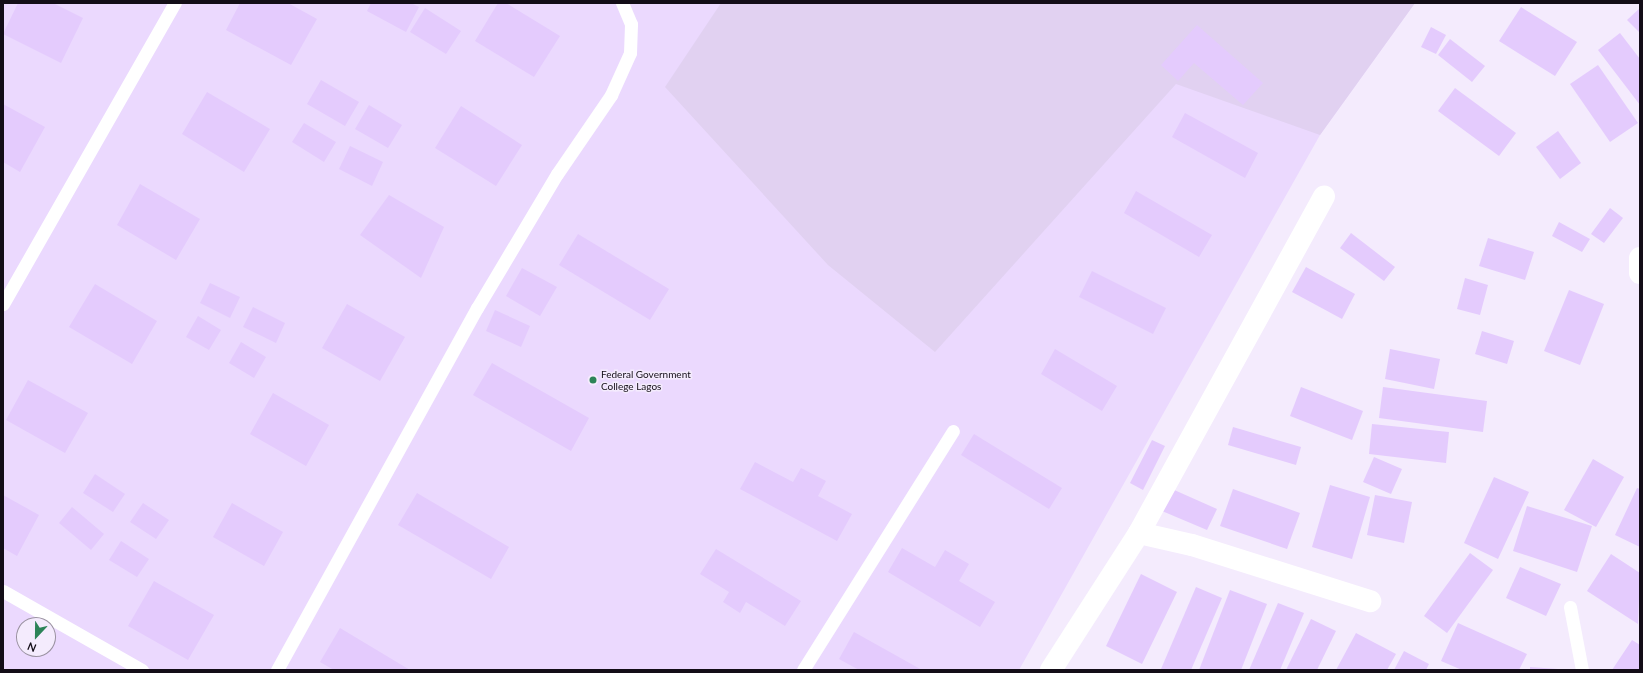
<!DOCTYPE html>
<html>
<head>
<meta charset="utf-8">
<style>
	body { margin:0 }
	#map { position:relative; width:1643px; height:673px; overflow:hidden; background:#f4ebfd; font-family:Lato,sans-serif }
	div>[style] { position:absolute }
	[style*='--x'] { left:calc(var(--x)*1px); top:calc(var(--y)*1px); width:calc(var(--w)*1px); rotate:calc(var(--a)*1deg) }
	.built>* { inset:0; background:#ebd9fe }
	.green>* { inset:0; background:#e1d1f1 }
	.building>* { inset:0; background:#e4cbfd }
	.service>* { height:13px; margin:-6.5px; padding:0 6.5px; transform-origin:6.5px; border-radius:6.5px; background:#fff }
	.minor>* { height:22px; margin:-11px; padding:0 11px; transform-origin:11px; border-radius:11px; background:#fff }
	.dots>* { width:11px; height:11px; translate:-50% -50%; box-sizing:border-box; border:2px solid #f4ebfd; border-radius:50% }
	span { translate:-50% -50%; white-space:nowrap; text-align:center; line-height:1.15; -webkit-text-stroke:3px #f4ebfd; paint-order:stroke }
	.poi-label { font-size:10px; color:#130d17 }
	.left { translate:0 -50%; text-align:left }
	.frame { position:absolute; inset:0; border:4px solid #130d17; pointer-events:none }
	.north { position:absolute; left:16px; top:617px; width:40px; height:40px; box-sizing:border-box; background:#f4ebfd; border:1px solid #9a92a1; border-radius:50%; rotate:202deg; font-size:11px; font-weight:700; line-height:16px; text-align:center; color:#130d17 }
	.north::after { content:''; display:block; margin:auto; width:14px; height:18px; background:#2c8358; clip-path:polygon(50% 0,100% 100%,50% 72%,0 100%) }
</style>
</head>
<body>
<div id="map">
	<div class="built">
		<i style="clip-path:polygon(evenodd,3px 3px,1415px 3px,1320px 135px,1019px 670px,3px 670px,3px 3px,24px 625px,48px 625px,48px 649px,24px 649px,24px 625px)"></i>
	</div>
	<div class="green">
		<i style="clip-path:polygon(721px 3px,1415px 3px,1320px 135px,1176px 84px,935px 352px,828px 265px,665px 87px)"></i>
	</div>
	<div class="building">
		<i style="clip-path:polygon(18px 3px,53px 3px,83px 18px,61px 63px,3px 34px)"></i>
		<i style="clip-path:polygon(240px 3px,288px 3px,317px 19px,291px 65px,226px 30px)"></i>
		<i style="clip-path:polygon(371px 3px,411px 3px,419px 7px,406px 32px,367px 11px)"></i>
		<i style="clip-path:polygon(498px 3px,506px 3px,560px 36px,534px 77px,475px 41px)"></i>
		<i style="clip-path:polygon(1521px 7px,1577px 42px,1555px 76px,1499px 41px)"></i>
		<i style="clip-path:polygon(425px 8px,461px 31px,446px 54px,410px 32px)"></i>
		<i style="clip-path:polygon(1640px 8px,1640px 33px,1627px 20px)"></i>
		<i style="clip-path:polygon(1197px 25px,1263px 83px,1243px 105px,1194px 63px,1178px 81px,1161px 65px)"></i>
		<i style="clip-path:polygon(1431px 27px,1446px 35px,1436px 54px,1421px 47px)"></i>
		<i style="clip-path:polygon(1620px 33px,1640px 59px,1640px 105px,1598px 50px)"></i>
		<i style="clip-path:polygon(1450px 39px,1485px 66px,1472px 82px,1438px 55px)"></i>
		<i style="clip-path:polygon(1598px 65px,1638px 123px,1610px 142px,1570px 84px)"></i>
		<i style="clip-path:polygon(321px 80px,359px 102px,345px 126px,307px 104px)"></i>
		<i style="clip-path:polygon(1455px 88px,1516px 133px,1499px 156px,1438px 111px)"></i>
		<i style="clip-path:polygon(207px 92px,270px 129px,244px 172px,182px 134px)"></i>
		<i style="clip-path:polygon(3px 104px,45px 127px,20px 172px,3px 162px)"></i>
		<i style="clip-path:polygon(369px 105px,402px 125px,388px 148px,355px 129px)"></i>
		<i style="clip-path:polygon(461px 106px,522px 145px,496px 186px,435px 148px)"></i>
		<i style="clip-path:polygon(1185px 113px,1258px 153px,1245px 178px,1172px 137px)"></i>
		<i style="clip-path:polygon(304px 123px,336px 142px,324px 162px,292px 142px)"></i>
		<i style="clip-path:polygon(1558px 131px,1581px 163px,1560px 179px,1536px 147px)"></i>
		<i style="clip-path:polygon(350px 146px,383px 162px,372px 186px,339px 169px)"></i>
		<i style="clip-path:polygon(140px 184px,200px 219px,176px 260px,117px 225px)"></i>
		<i style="clip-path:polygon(1136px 191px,1212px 235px,1199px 257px,1124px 213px)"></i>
		<i style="clip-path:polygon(389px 195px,444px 227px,421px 278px,360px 235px)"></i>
		<i style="clip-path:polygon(1610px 208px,1623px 218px,1604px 243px,1591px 234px)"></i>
		<i style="clip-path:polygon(1559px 222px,1590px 239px,1582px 252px,1552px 236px)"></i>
		<i style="clip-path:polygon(1351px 233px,1395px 267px,1384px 281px,1340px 248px)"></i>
		<i style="clip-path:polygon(578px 234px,669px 289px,650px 320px,559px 265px)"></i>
		<i style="clip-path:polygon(1488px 238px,1534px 252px,1525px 280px,1479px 266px)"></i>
		<i style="clip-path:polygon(1306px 267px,1355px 294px,1342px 319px,1292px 292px)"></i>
		<i style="clip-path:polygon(522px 268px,557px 287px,540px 316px,506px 296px)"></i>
		<i style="clip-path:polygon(1092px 271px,1166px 308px,1153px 334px,1079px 297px)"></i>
		<i style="clip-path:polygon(1465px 278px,1488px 285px,1480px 315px,1457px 309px)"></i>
		<i style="clip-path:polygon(210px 283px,240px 297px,230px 318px,200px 303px)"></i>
		<i style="clip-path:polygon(95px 284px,157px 321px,132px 364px,69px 327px)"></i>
		<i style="clip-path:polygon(1569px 290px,1604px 304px,1580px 365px,1544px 351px)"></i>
		<i style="clip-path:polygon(347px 304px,405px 337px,380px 381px,322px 348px)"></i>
		<i style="clip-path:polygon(253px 307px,285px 323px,276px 343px,243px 327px)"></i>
		<i style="clip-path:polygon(495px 310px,530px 326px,521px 347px,486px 331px)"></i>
		<i style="clip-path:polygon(198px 316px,221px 330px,209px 350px,186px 337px)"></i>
		<i style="clip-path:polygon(1482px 331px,1514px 341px,1507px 364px,1475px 354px)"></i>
		<i style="clip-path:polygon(241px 342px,266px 357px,254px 378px,229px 363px)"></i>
		<i style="clip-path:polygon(1055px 349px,1117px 386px,1102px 411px,1041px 374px)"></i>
		<i style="clip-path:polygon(1390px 349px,1440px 359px,1434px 389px,1385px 379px)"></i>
		<i style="clip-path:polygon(492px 363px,589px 418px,571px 451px,473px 395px)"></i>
		<i style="clip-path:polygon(28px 380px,88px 413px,65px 453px,6px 420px)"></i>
		<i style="clip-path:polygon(1301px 387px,1363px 411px,1352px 440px,1290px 416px)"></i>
		<i style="clip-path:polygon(1383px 387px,1487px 401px,1483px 432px,1379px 418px)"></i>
		<i style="clip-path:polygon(273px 393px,329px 425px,306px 466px,250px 434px)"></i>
		<i style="clip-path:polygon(1372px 424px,1449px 432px,1446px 463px,1369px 454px)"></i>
		<i style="clip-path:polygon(1233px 427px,1301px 447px,1296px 465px,1228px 445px)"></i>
		<i style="clip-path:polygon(974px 434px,1062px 488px,1049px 509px,961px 455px)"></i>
		<i style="clip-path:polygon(1152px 440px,1165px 446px,1143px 490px,1130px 483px)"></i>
		<i style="clip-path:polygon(1374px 457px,1402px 469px,1391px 494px,1363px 482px)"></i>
		<i style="clip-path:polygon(1593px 459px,1624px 477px,1596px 527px,1564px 510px)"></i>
		<i style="clip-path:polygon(755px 462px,793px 482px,801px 468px,826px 481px,818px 496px,852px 514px,837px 541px,740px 489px)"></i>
		<i style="clip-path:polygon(95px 474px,125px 494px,113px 512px,83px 493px)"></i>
		<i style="clip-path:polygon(1494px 477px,1529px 492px,1498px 559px,1464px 543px)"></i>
		<i style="clip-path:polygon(1330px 485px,1370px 497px,1352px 559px,1312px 547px)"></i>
		<i style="clip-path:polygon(1637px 488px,1640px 489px,1640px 547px,1615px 535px)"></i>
		<i style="clip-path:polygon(1172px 489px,1217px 509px,1207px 530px,1162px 511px)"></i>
		<i style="clip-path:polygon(1233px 489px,1300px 513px,1287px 549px,1220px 526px)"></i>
		<i style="clip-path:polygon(417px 493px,509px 547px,491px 579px,398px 525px)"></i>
		<i style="clip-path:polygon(3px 495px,39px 515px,17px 556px,3px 548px)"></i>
		<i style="clip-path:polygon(1375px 495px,1412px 502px,1404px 543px,1367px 535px)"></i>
		<i style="clip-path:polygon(143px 503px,169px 520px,156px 539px,130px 522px)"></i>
		<i style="clip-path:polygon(232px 503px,283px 532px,264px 566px,213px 537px)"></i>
		<i style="clip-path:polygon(1527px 506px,1592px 526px,1577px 572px,1513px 551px)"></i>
		<i style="clip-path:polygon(72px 507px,104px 534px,91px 550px,59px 523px)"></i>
		<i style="clip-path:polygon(121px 541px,149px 559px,137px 577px,109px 560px)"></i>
		<i style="clip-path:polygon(902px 548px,935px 567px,945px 550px,969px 564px,959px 581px,995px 602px,980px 627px,888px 572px)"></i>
		<i style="clip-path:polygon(716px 549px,801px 601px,785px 626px,746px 602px,740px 613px,723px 602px,729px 592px,700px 574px)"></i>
		<i style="clip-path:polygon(1470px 553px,1493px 570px,1447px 633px,1424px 616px)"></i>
		<i style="clip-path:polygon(1611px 554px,1640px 573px,1638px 624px,1587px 591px)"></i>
		<i style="clip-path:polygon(1520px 567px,1561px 584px,1546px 616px,1506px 598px)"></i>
		<i style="clip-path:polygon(1141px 574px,1177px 592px,1142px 664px,1106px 646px)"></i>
		<i style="clip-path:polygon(154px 581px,214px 615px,188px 660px,128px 626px)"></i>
		<i style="clip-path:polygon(1196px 587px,1222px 598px,1191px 670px,1164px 670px,1161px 669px)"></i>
		<i style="clip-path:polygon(1230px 590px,1267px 604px,1241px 670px,1199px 670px)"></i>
		<i style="clip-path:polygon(1278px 603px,1304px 613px,1280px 670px,1249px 670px)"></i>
		<i style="clip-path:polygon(1311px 619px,1336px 631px,1317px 670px,1286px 670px)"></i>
		<i style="clip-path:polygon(1458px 623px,1527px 654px,1519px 670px,1462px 670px,1441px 661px)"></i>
		<i style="clip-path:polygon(340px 628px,410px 670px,334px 670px,320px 662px)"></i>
		<i style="clip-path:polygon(854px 632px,922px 670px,859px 670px,839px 659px)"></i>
		<i style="clip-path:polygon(1356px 633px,1396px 654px,1387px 670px,1336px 670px)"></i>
		<i style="clip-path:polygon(1632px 640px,1640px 645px,1640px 670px,1612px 670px)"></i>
		<i style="clip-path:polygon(1404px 651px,1429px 664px,1426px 670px,1394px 670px)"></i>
		<i style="clip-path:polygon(1530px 667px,1558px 669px,1558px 670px,1530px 670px)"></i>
	</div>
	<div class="service">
		<i style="--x:3;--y:304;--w:347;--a:-60.3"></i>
		<i style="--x:3;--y:591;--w:160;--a:29.6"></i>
		<i style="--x:1570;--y:607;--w:64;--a:79.2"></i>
		<i style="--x:277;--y:670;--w:414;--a:-61.1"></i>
		<i style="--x:477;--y:308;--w:156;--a:-59.2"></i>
		<i style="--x:557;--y:174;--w:96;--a:-55.6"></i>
		<i style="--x:611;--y:95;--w:46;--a:-65.7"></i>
		<i style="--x:630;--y:53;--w:29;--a:-88"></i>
		<i style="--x:631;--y:24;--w:23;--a:-113"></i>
		<i style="--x:803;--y:670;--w:282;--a:-57.9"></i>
	</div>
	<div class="minor">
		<i style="--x:1640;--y:258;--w:15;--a:90"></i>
		<i style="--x:1139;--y:533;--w:54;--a:12.8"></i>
		<i style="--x:1192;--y:545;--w:187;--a:17.5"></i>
		<i style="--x:1051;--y:670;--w:163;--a:-57.3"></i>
		<i style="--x:1139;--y:533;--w:384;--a:-61.2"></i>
	</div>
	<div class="dots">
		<i style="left:593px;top:380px;background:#2c8358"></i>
	</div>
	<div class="poi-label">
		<span class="left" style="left:601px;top:380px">Federal Government<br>College Lagos</span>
	</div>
	<div class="frame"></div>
	<div class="north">N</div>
</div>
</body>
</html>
